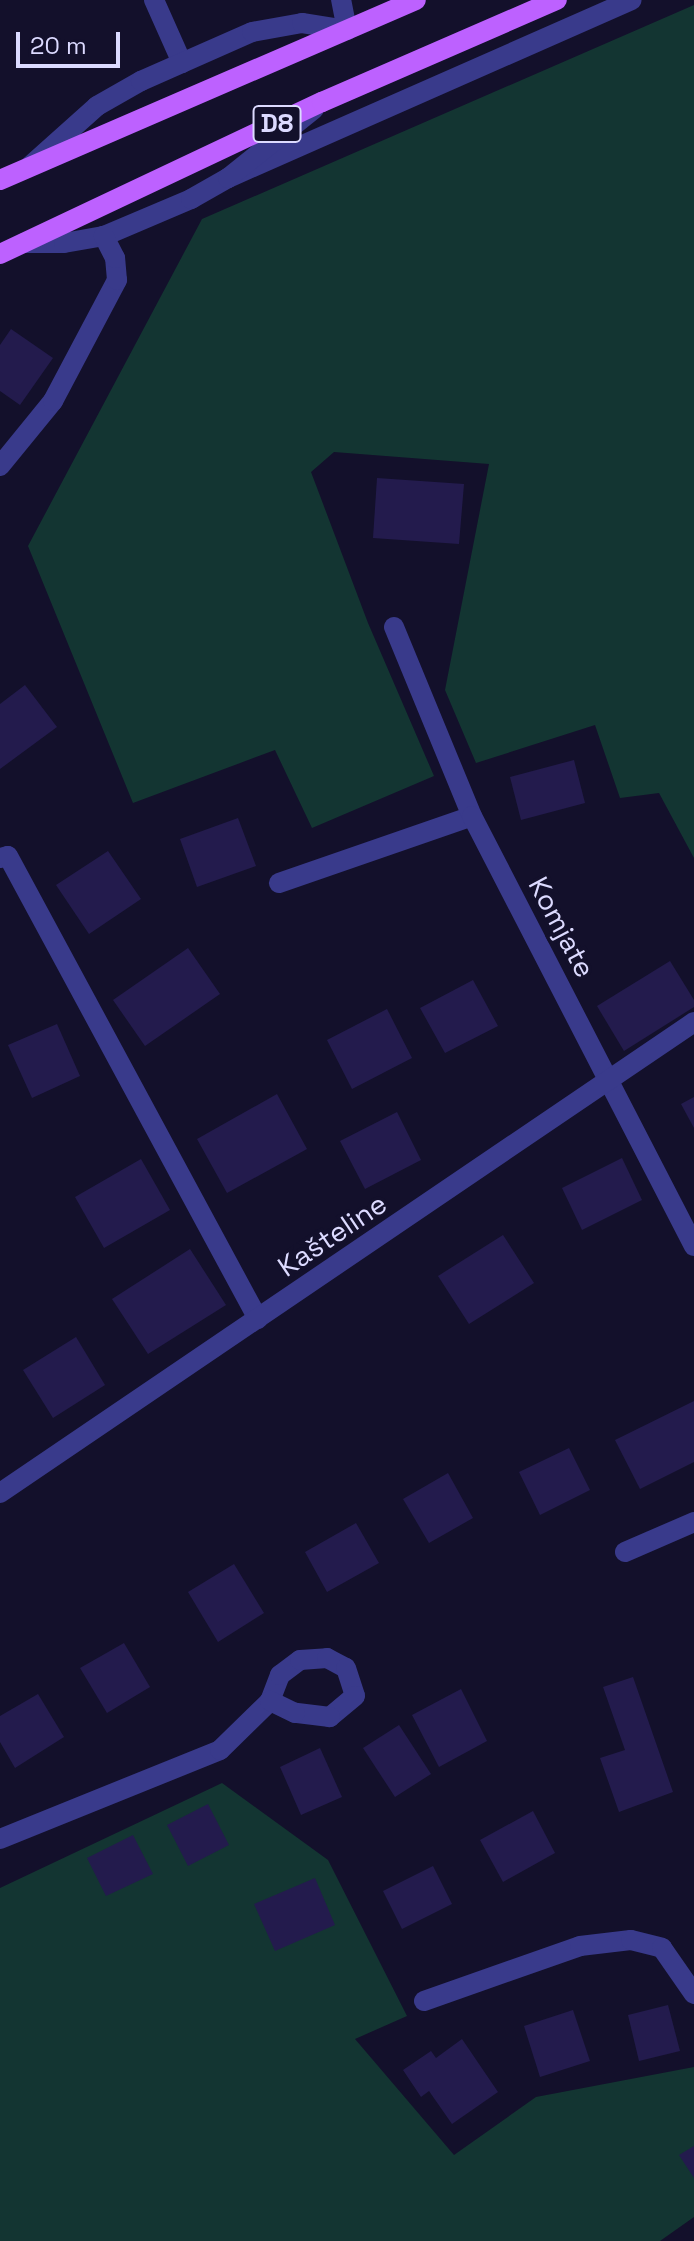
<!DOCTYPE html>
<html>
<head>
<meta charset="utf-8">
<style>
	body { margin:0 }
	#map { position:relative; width:694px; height:2241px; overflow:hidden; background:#13102b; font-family:"Space Grotesk",sans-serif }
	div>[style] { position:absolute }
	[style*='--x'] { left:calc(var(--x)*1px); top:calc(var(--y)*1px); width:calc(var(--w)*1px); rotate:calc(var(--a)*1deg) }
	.green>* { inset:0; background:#133532 }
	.building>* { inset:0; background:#231b4d }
	.lane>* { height:20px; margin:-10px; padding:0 10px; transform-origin:10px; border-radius:10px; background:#393a8b }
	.street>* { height:20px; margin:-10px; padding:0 10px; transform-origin:10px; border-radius:10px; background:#393a8b }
	.primary>* { height:20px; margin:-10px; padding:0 10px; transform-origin:10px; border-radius:10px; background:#bd61ff }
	span { translate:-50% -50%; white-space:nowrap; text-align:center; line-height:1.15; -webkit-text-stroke:7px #13102b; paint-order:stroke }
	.shield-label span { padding:2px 6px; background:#13102b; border:2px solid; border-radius:6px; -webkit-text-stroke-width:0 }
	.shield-label { font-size:26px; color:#dcdaff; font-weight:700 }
	.street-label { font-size:28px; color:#dcdaff }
	.scale { position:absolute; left:16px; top:32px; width:104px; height:36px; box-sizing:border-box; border:4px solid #dcdaff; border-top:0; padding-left:10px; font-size:24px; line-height:28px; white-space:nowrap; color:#dcdaff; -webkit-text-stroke:6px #13102b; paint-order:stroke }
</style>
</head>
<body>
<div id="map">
	<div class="green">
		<i style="clip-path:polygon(694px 5px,694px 858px,659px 793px,620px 798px,595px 725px,476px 763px,445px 690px,489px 464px,334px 452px,311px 472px,368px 623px,434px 776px,312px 828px,275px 750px,133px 803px,28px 546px,202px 219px)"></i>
		<i style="clip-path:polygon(222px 1783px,328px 1860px,407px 2016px,355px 2039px,454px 2155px,536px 2097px,694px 2067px,694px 2217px,660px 2241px,0 2241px,0 1888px)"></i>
	</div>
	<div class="building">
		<i style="clip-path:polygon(11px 329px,53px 358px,20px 405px,0 391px,0 345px)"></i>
		<i style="clip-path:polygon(377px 478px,464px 484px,459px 544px,373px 538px)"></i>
		<i style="clip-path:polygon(25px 685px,57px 727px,0 769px,0 704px)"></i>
		<i style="clip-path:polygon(574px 760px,585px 803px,521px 820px,510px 777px)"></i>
		<i style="clip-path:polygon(238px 818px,256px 866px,197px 887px,180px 839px)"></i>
		<i style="clip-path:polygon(108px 851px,141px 899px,89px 934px,56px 885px)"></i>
		<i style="clip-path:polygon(188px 948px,220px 994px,145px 1046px,113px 1000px)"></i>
		<i style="clip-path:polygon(670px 961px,694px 1000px,694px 1007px,624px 1051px,597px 1006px)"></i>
		<i style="clip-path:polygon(473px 980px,498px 1026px,445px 1053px,420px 1008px)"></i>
		<i style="clip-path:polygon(387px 1009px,412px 1058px,352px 1089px,327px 1040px)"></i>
		<i style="clip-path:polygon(57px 1024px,80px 1076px,32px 1098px,8px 1045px)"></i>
		<i style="clip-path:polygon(277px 1094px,307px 1149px,227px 1193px,197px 1139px)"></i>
		<i style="clip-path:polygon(694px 1097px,694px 1128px,681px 1104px)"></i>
		<i style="clip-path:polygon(397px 1112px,421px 1160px,365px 1189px,340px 1141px)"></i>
		<i style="clip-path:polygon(622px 1158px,642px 1200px,582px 1230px,562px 1188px)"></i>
		<i style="clip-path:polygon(141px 1159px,170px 1210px,104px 1248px,75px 1197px)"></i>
		<i style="clip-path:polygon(503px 1235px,534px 1283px,469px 1324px,438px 1276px)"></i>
		<i style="clip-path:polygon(190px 1249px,226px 1305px,148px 1354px,112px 1299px)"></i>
		<i style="clip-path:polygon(76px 1337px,105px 1385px,53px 1418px,23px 1370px)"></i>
		<i style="clip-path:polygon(694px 1401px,694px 1462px,640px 1489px,615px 1440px)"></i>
		<i style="clip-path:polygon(569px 1448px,590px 1490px,540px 1515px,519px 1472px)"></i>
		<i style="clip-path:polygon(448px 1473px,473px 1518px,429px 1543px,403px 1499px)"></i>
		<i style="clip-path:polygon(356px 1523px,379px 1563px,327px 1592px,305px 1552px)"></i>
		<i style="clip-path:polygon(234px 1564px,264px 1613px,218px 1642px,188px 1592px)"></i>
		<i style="clip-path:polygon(124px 1643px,150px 1687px,107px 1713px,80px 1668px)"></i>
		<i style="clip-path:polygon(633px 1677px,673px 1792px,619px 1812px,600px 1758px,625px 1750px,603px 1687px)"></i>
		<i style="clip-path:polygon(461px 1689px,487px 1741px,439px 1767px,412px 1715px)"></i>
		<i style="clip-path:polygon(38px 1694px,64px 1737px,15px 1768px,0 1742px,0 1716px)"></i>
		<i style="clip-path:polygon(399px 1725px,431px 1774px,395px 1797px,363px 1748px)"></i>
		<i style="clip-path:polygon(320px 1748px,342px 1797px,301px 1815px,280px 1767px)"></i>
		<i style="clip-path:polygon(208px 1804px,229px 1845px,188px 1866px,167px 1825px)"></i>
		<i style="clip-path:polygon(533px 1811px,555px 1853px,503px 1882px,480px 1840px)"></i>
		<i style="clip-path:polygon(133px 1835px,153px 1874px,106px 1896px,87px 1858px)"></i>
		<i style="clip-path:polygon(433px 1866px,452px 1904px,402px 1929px,383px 1891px)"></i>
		<i style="clip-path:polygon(315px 1878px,335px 1925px,275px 1951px,254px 1904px)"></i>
		<i style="clip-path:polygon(668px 2005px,680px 2051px,639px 2061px,628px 2015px)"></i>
		<i style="clip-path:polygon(573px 2010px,590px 2061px,540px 2077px,524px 2026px)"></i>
		<i style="clip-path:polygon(462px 2039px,498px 2092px,452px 2124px,429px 2091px,421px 2097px,403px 2070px,431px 2051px,436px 2058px)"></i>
		<i style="clip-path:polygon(694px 2146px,694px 2178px,679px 2155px)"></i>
	</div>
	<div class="lane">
		<i style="--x:154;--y:0;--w:69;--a:66"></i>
		<i style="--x:30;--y:166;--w:90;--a:-41.8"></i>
		<i style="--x:97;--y:106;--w:51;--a:-29.6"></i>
		<i style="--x:141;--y:81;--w:121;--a:-23.8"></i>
		<i style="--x:252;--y:32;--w:51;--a:-10.2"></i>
		<i style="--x:302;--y:23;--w:46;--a:8.8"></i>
		<i style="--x:347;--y:30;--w:31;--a:-101"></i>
		<i style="--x:228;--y:178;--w:441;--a:-23.8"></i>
		<i style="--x:24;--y:243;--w:40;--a:0"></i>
		<i style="--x:64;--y:243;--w:41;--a:-9.9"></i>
		<i style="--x:104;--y:236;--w:95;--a:-23"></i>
		<i style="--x:191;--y:199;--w:43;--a:-29.6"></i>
		<i style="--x:228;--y:178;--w:110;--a:-38.7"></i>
		<i style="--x:0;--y:466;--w:84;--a:-50.8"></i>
		<i style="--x:53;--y:401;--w:137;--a:-62.1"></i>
		<i style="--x:117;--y:280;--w:22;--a:-95"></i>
		<i style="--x:115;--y:258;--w:25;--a:-117"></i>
		<i style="--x:0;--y:858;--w:8;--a:-14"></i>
		<i style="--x:8;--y:856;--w:526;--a:61.63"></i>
		<i style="--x:279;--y:883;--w:204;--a:-19.1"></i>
		<i style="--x:625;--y:1552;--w:75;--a:-23.5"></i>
		<i style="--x:0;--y:1839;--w:237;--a:-22"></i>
		<i style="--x:220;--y:1750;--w:70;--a:-44.4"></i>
		<i style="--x:270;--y:1701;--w:28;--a:-69"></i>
		<i style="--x:280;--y:1675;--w:25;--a:-37"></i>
		<i style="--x:300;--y:1660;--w:27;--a:-4"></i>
		<i style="--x:327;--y:1658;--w:21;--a:28"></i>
		<i style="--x:346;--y:1668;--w:29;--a:72"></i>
		<i style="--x:355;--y:1696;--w:33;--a:140"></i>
		<i style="--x:330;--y:1717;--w:35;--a:-173"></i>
		<i style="--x:295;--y:1713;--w:28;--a:-154"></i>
	</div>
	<div class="street">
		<i style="--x:394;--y:627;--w:204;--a:67.6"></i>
		<i style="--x:472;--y:816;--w:484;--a:62.7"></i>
		<i style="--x:0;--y:1493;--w:839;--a:-34.16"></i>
		<i style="--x:424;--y:2001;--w:165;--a:-19.4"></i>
		<i style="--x:580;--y:1946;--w:51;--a:-6.7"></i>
		<i style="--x:631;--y:1940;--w:32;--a:14"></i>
		<i style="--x:662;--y:1948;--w:56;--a:55.2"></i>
	</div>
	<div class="primary">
		<i style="--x:0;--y:180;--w:453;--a:-23.4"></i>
		<i style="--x:0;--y:254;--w:356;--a:-25.3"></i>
		<i style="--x:322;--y:102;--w:256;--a:-23.5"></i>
	</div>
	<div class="shield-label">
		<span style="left:277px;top:124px">D8</span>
	</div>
	<div class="street-label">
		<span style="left:562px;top:927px;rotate:62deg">Komjate</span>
		<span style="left:332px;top:1235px;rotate:-34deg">Kašteline</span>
	</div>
	<div class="scale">20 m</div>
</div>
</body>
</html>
